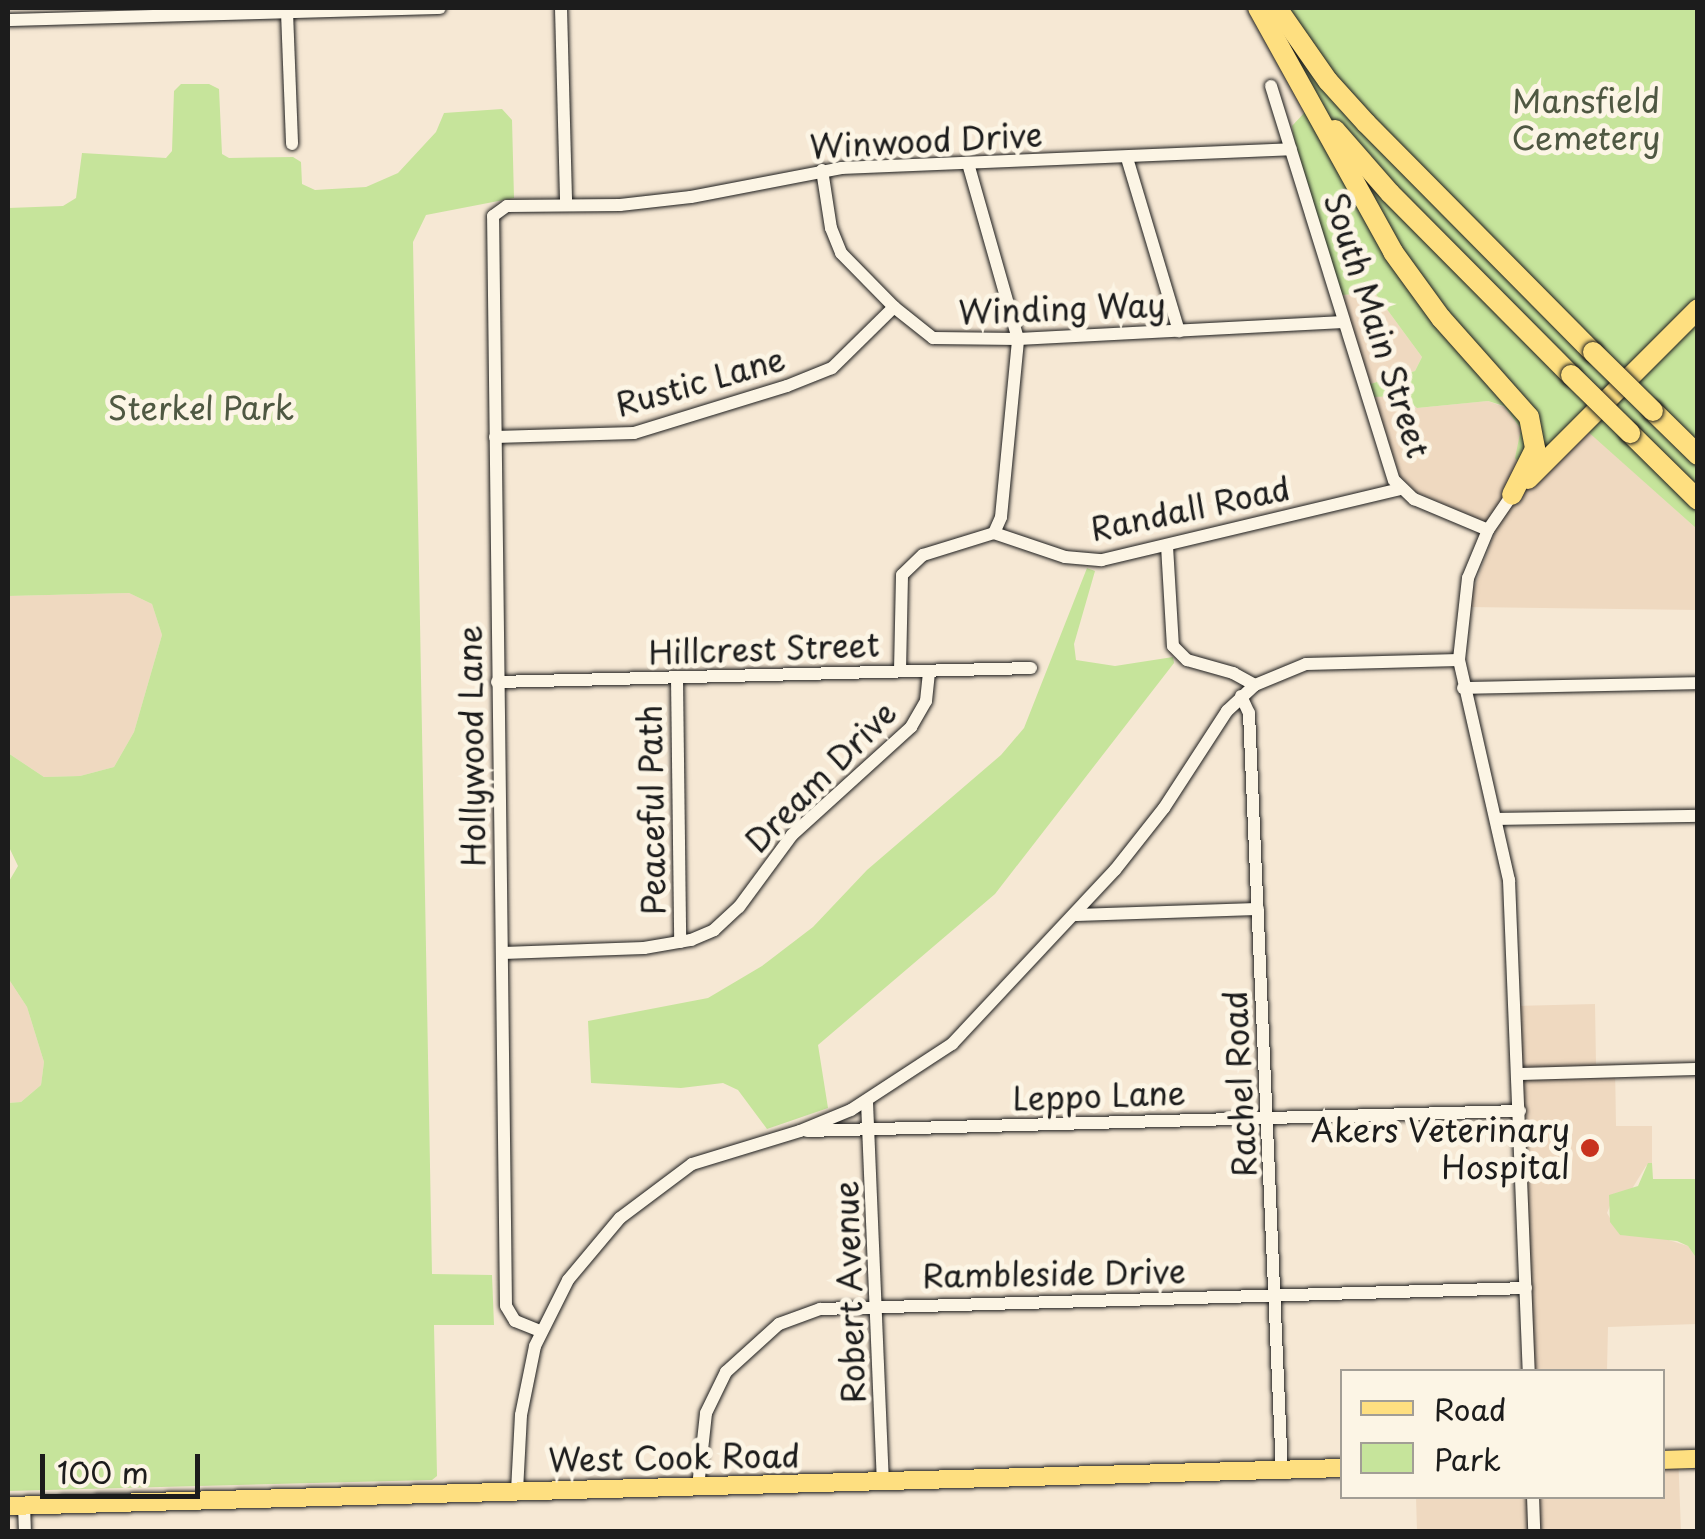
<!DOCTYPE html>
<html>
<head>
<meta charset="utf-8">
<style>
	body { margin:0 }
	#map { position:relative; width:1705px; height:1539px; overflow:hidden; background:#f6e8d4; font-family:"Playpen Sans",sans-serif }
	div>[style] { position:absolute }
	[style*='--x'] { left:calc(var(--x)*1px); top:calc(var(--y)*1px); width:calc(var(--w)*1px); rotate:calc(var(--a)*1deg) }
	.built>* { inset:0; background:#efd9c0 }
	.green>* { inset:0; background:#c6e49b }
	.roads { filter:drop-shadow(0 0 2px #1c1c1c) drop-shadow(0 0 2px #1c1c1c) }
	.minor>* { height:12px; margin:-6px; padding:0 6px; transform-origin:6px; border-radius:6px; background:#fcf5e5 }
	.major>* { height:18px; margin:-9px; padding:0 9px; transform-origin:9px; border-radius:9px; background:#fedf80 }
	.highway>* { height:20px; margin:-10px; padding:0 10px; transform-origin:10px; border-radius:10px; background:#fedf80 }
	.bridges { filter:drop-shadow(0 0 2px #1c1c1c) drop-shadow(0 0 2px #1c1c1c) }
	.highway-bridge>* { height:20px; margin:-10px; padding:0 10px; transform-origin:10px; border-radius:10px; background:#fedf80 }
	.dots>* { width:28px; height:28px; translate:-50% -50%; box-sizing:border-box; border:5px solid #fcf5e5; border-radius:50% }
	span { translate:-50% -50%; white-space:nowrap; text-align:center; line-height:1.15; -webkit-text-stroke:10px #fcf5e5; paint-order:stroke }
	.park-label { font-size:32px; color:#4f5842 }
	.street-label { font-size:32px; color:#1c1c1c }
	.poi-label { font-size:32px; color:#1c1c1c }
	.right { translate:-100% -50%; text-align:right }
	.frame { position:absolute; inset:0; border:10px solid #1c1c1c; pointer-events:none }
	.legend { position:absolute; left:1340px; top:1369px; width:325px; height:130px; box-sizing:border-box; background:#fcf5e5; border:2px solid #a29e95; margin:0; padding:12px 18px; list-style:none; font-size:30px; color:#1c1c1c }
	.legend li { display:flex; align-items:center; gap:20px; height:50px }
	.legend b { width:50px; border:2px solid #a29e95 }
	.scale { position:absolute; left:40px; top:1454px; width:160px; height:45px; box-sizing:border-box; border:5px solid #1c1c1c; border-top:0; padding-left:12px; font-size:30px; line-height:35px; white-space:nowrap; color:#1c1c1c; -webkit-text-stroke:8px #fcf5e5; paint-order:stroke }
</style>
</head>
<body>
<div id="map">
	<div class="built">
		<i style="clip-path:polygon(1375px 293px,1422px 357px,1415px 371px,1370px 384px,1341px 295px)"></i>
		<i style="clip-path:polygon(1401px 396px,1417px 408px,1488px 401px,1504px 407px,1521px 429px,1519px 445px,1586px 429px,1697px 529px,1697px 610px,1467px 607px,1497px 527px,1416px 492px,1400px 476px,1374px 397px)"></i>
		<i style="clip-path:polygon(129px 593px,152px 604px,162px 635px,134px 732px,114px 767px,80px 776px,44px 777px,8px 753px,8px 596px)"></i>
		<i style="clip-path:polygon(8px 978px,27px 1007px,44px 1062px,41px 1085px,21px 1102px,8px 1103px)"></i>
		<i style="clip-path:polygon(1595px 1004px,1596px 1064px,1615px 1064px,1616px 1126px,1652px 1126px,1652px 1163px,1646px 1166px,1630px 1192px,1615px 1193px,1607px 1213px,1620px 1235px,1659px 1237px,1688px 1246px,1697px 1259px,1697px 1324px,1608px 1327px,1607px 1371px,1525px 1371px,1513px 1006px)"></i>
		<i style="clip-path:polygon(1663px 1452px,1678px 1452px,1681px 1531px,1417px 1531px,1416px 1497px,1662px 1496px)"></i>
	</div>
	<div class="green">
		<i style="clip-path:polygon(1251px 8px,1697px 8px,1697px 529px,1586px 430px,1521px 466px,1515px 458px,1521px 429px,1504px 406px,1488px 401px,1417px 408px,1401px 396px,1374px 397px,1370px 384px,1415px 371px,1422px 357px,1375px 293px,1341px 295px,1294px 139px,1292px 126px,1305px 112px)"></i>
		<i style="clip-path:polygon(181px 84px,209px 84px,219px 89px,222px 154px,229px 158px,293px 157px,301px 162px,302px 184px,315px 190px,366px 187px,398px 173px,436px 132px,444px 113px,502px 109px,512px 120px,514px 198px,426px 215px,413px 242px,432px 1274px,492px 1275px,494px 1325px,434px 1325px,437px 1476px,432px 1480px,8px 1491px,8px 1103px,21px 1102px,41px 1085px,44px 1062px,27px 1007px,8px 978px,8px 883px,18px 866px,8px 845px,8px 753px,44px 777px,80px 776px,114px 767px,134px 732px,162px 635px,152px 604px,129px 593px,8px 596px,8px 208px,63px 206px,76px 198px,82px 153px,166px 158px,172px 151px,174px 91px)"></i>
		<i style="clip-path:polygon(1087px 568px,1095px 571px,1074px 644px,1076px 660px,1115px 666px,1173px 657px,1174px 663px,995px 894px,818px 1045px,828px 1108px,767px 1129px,738px 1090px,723px 1083px,681px 1088px,591px 1083px,588px 1021px,708px 998px,762px 966px,813px 927px,867px 870px,1001px 755px,1024px 728px)"></i>
		<i style="clip-path:polygon(1648px 1163px,1652px 1163px,1653px 1179px,1697px 1179px,1697px 1259px,1688px 1246px,1677px 1241px,1620px 1235px,1610px 1222px,1609px 1195px,1638px 1186px)"></i>
	</div>
	<div class="roads">
		<div class="minor">
			<i style="--x:561;--y:8;--w:197;--a:88.5"></i>
			<i style="--x:287;--y:12;--w:132;--a:87.8"></i>
			<i style="--x:8;--y:20;--w:432;--a:-1.6"></i>
			<i style="--x:1271;--y:86;--w:413;--a:72.7"></i>
			<i style="--x:1394;--y:480;--w:28;--a:44"></i>
			<i style="--x:1414;--y:499;--w:80;--a:22.7"></i>
			<i style="--x:1127;--y:158;--w:181;--a:73.3"></i>
			<i style="--x:822;--y:170;--w:59;--a:81.2"></i>
			<i style="--x:831;--y:228;--w:27;--a:68"></i>
			<i style="--x:841;--y:253;--w:76;--a:45.5"></i>
			<i style="--x:894;--y:307;--w:50;--a:38.5"></i>
			<i style="--x:933;--y:338;--w:85;--a:0.7"></i>
			<i style="--x:1018;--y:339;--w:326;--a:-3"></i>
			<i style="--x:495;--y:437;--w:139;--a:-1.6"></i>
			<i style="--x:634;--y:433;--w:160;--a:-17.1"></i>
			<i style="--x:787;--y:386;--w:48;--a:-21.8"></i>
			<i style="--x:832;--y:368;--w:87;--a:-44.5"></i>
			<i style="--x:1512;--y:495;--w:42;--a:124.4"></i>
			<i style="--x:1488;--y:530;--w:52;--a:112.6"></i>
			<i style="--x:1468;--y:578;--w:82;--a:96.3"></i>
			<i style="--x:1459;--y:660;--w:226;--a:77.2"></i>
			<i style="--x:1509;--y:880;--w:492;--a:87.7"></i>
			<i style="--x:994;--y:533;--w:75;--a:18.7"></i>
			<i style="--x:1065;--y:557;--w:37;--a:5"></i>
			<i style="--x:1102;--y:560;--w:305;--a:-13.4"></i>
			<i style="--x:1167;--y:546;--w:100;--a:86.6"></i>
			<i style="--x:1173;--y:646;--w:20;--a:45"></i>
			<i style="--x:1187;--y:660;--w:48;--a:15.8"></i>
			<i style="--x:1233;--y:673;--w:25;--a:29"></i>
			<i style="--x:900;--y:671;--w:96;--a:-88.8"></i>
			<i style="--x:902;--y:575;--w:29;--a:-44"></i>
			<i style="--x:923;--y:555;--w:74;--a:-17.2"></i>
			<i style="--x:994;--y:533;--w:17;--a:-66"></i>
			<i style="--x:1001;--y:517;--w:179;--a:-84.5"></i>
			<i style="--x:1018;--y:339;--w:182;--a:-105.9"></i>
			<i style="--x:677;--y:678;--w:264;--a:89.3"></i>
			<i style="--x:497;--y:682;--w:534;--a:-1.5"></i>
			<i style="--x:1463;--y:688;--w:235;--a:-1.2"></i>
			<i style="--x:1241;--y:696;--w:19;--a:65"></i>
			<i style="--x:1249;--y:713;--w:759;--a:87.51"></i>
			<i style="--x:1499;--y:819;--w:199;--a:-0.9"></i>
			<i style="--x:1075;--y:915;--w:183;--a:-1.9"></i>
			<i style="--x:503;--y:953;--w:141;--a:-2"></i>
			<i style="--x:644;--y:948;--w:48;--a:-9.7"></i>
			<i style="--x:691;--y:940;--w:25;--a:-23"></i>
			<i style="--x:714;--y:930;--w:34;--a:-43"></i>
			<i style="--x:739;--y:907;--w:89;--a:-53.6"></i>
			<i style="--x:792;--y:835;--w:161;--a:-42.2"></i>
			<i style="--x:911;--y:727;--w:30;--a:-60"></i>
			<i style="--x:926;--y:701;--w:30;--a:-84"></i>
			<i style="--x:1518;--y:1074;--w:180;--a:-1.6"></i>
			<i style="--x:867;--y:1102;--w:379;--a:87.6"></i>
			<i style="--x:807;--y:1131;--w:713;--a:-1.61"></i>
			<i style="--x:540;--y:1331;--w:27;--a:-158"></i>
			<i style="--x:515;--y:1321;--w:17;--a:-121"></i>
			<i style="--x:506;--y:1306;--w:1090;--a:-90.68"></i>
			<i style="--x:493;--y:216;--w:17;--a:-36"></i>
			<i style="--x:507;--y:206;--w:113;--a:-0.5"></i>
			<i style="--x:620;--y:205;--w:71;--a:-6.4"></i>
			<i style="--x:691;--y:197;--w:153;--a:-10.9"></i>
			<i style="--x:841;--y:168;--w:450;--a:-2.4"></i>
			<i style="--x:698;--y:1487;--w:74;--a:-83.8"></i>
			<i style="--x:706;--y:1413;--w:46;--a:-64"></i>
			<i style="--x:726;--y:1372;--w:72;--a:-42.2"></i>
			<i style="--x:779;--y:1324;--w:44;--a:-20.1"></i>
			<i style="--x:820;--y:1309;--w:706;--a:-1.7"></i>
			<i style="--x:517;--y:1491;--w:76;--a:-87"></i>
			<i style="--x:521;--y:1415;--w:70;--a:-78.5"></i>
			<i style="--x:535;--y:1346;--w:74;--a:-63.4"></i>
			<i style="--x:568;--y:1280;--w:81;--a:-50"></i>
			<i style="--x:620;--y:1218;--w:90;--a:-36.9"></i>
			<i style="--x:692;--y:1164;--w:113;--a:-17"></i>
			<i style="--x:800;--y:1131;--w:55;--a:-22.4"></i>
			<i style="--x:851;--y:1110;--w:121;--a:-33.2"></i>
			<i style="--x:952;--y:1044;--w:238;--a:-46.9"></i>
			<i style="--x:1115;--y:870;--w:79;--a:-51.7"></i>
			<i style="--x:1164;--y:808;--w:116;--a:-57"></i>
			<i style="--x:1227;--y:711;--w:38;--a:-43"></i>
			<i style="--x:1255;--y:685;--w:55;--a:-22.4"></i>
			<i style="--x:1306;--y:664;--w:153;--a:-1.5"></i>
			<i style="--x:1533;--y:1496;--w:36;--a:88"></i>
			<i style="--x:24;--y:1505;--w:27;--a:88"></i>
		</div>
		<div class="major">
			<i style="--x:1662;--y:1460;--w:36;--a:-2"></i>
			<i style="--x:8;--y:1506;--w:1335;--a:-1.63"></i>
		</div>
		<div class="highway">
			<i style="--x:1258;--y:8;--w:279;--a:61"></i>
			<i style="--x:1393;--y:252;--w:82;--a:54"></i>
			<i style="--x:1441;--y:318;--w:132;--a:48.4"></i>
			<i style="--x:1529;--y:417;--w:33;--a:79"></i>
			<i style="--x:1535;--y:449;--w:51;--a:116.6"></i>
			<i style="--x:1277;--y:8;--w:89;--a:55.1"></i>
			<i style="--x:1328;--y:81;--w:57;--a:47.9"></i>
			<i style="--x:1366;--y:123;--w:322;--a:45.3"></i>
			<i style="--x:1335;--y:130;--w:84;--a:48.9"></i>
			<i style="--x:1390;--y:193;--w:257;--a:45.2"></i>
			<i style="--x:1653;--y:411;--w:63;--a:44.4"></i>
			<i style="--x:1630;--y:433;--w:95;--a:44.6"></i>
			<i style="--x:1528;--y:479;--w:240;--a:-45"></i>
		</div>
	</div>
	<div class="bridges">
		<div class="highway-bridge">
			<i style="--x:1593;--y:352;--w:84;--a:44.5"></i>
			<i style="--x:1571;--y:375;--w:83;--a:44.5"></i>
		</div>
	</div>
	<div class="dots">
		<i style="left:1590px;top:1148px;background:#c8321e"></i>
	</div>
	<div class="park-label">
		<span style="left:1586px;top:119px">Mansfield<br>Cemetery</span>
		<span style="left:201px;top:407px">Sterkel Park</span>
	</div>
	<div class="street-label">
		<span style="left:926px;top:140px;rotate:-3deg">Winwood Drive</span>
		<span style="left:1062px;top:308px;rotate:-2deg">Winding Way</span>
		<span style="left:1378px;top:325px;rotate:72deg">South Main Street</span>
		<span style="left:700px;top:381px;rotate:-16deg">Rustic Lane</span>
		<span style="left:1190px;top:508px;rotate:-12deg">Randall Road</span>
		<span style="left:764px;top:648px;rotate:-2deg">Hillcrest Street</span>
		<span style="left:471px;top:746px;rotate:-91deg">Hollywood Lane</span>
		<span style="left:820px;top:776px;rotate:-45deg">Dream Drive</span>
		<span style="left:651px;top:810px;rotate:-91deg">Peaceful Path</span>
		<span style="left:1239px;top:1084px;rotate:-93deg">Rachel Road</span>
		<span style="left:1099px;top:1095px;rotate:-2deg">Leppo Lane</span>
		<span style="left:1054px;top:1273px;rotate:-1deg">Rambleside Drive</span>
		<span style="left:849px;top:1292px;rotate:-92deg">Robert Avenue</span>
		<span style="left:674px;top:1457px;rotate:-1deg">West Cook Road</span>
	</div>
	<div class="poi-label">
		<span class="right" style="left:1570px;top:1148px">Akers Veterinary<br>Hospital</span>
	</div>
	<div class="frame"></div>
	<ul class="legend">
	<li><b style="height:12px;background:#fedf80"></b>Road</li>
	<li><b style="height:28px;background:#c6e49b"></b>Park</li>
	</ul>
	<div class="scale">100 m</div>
</div>
</body>
</html>
